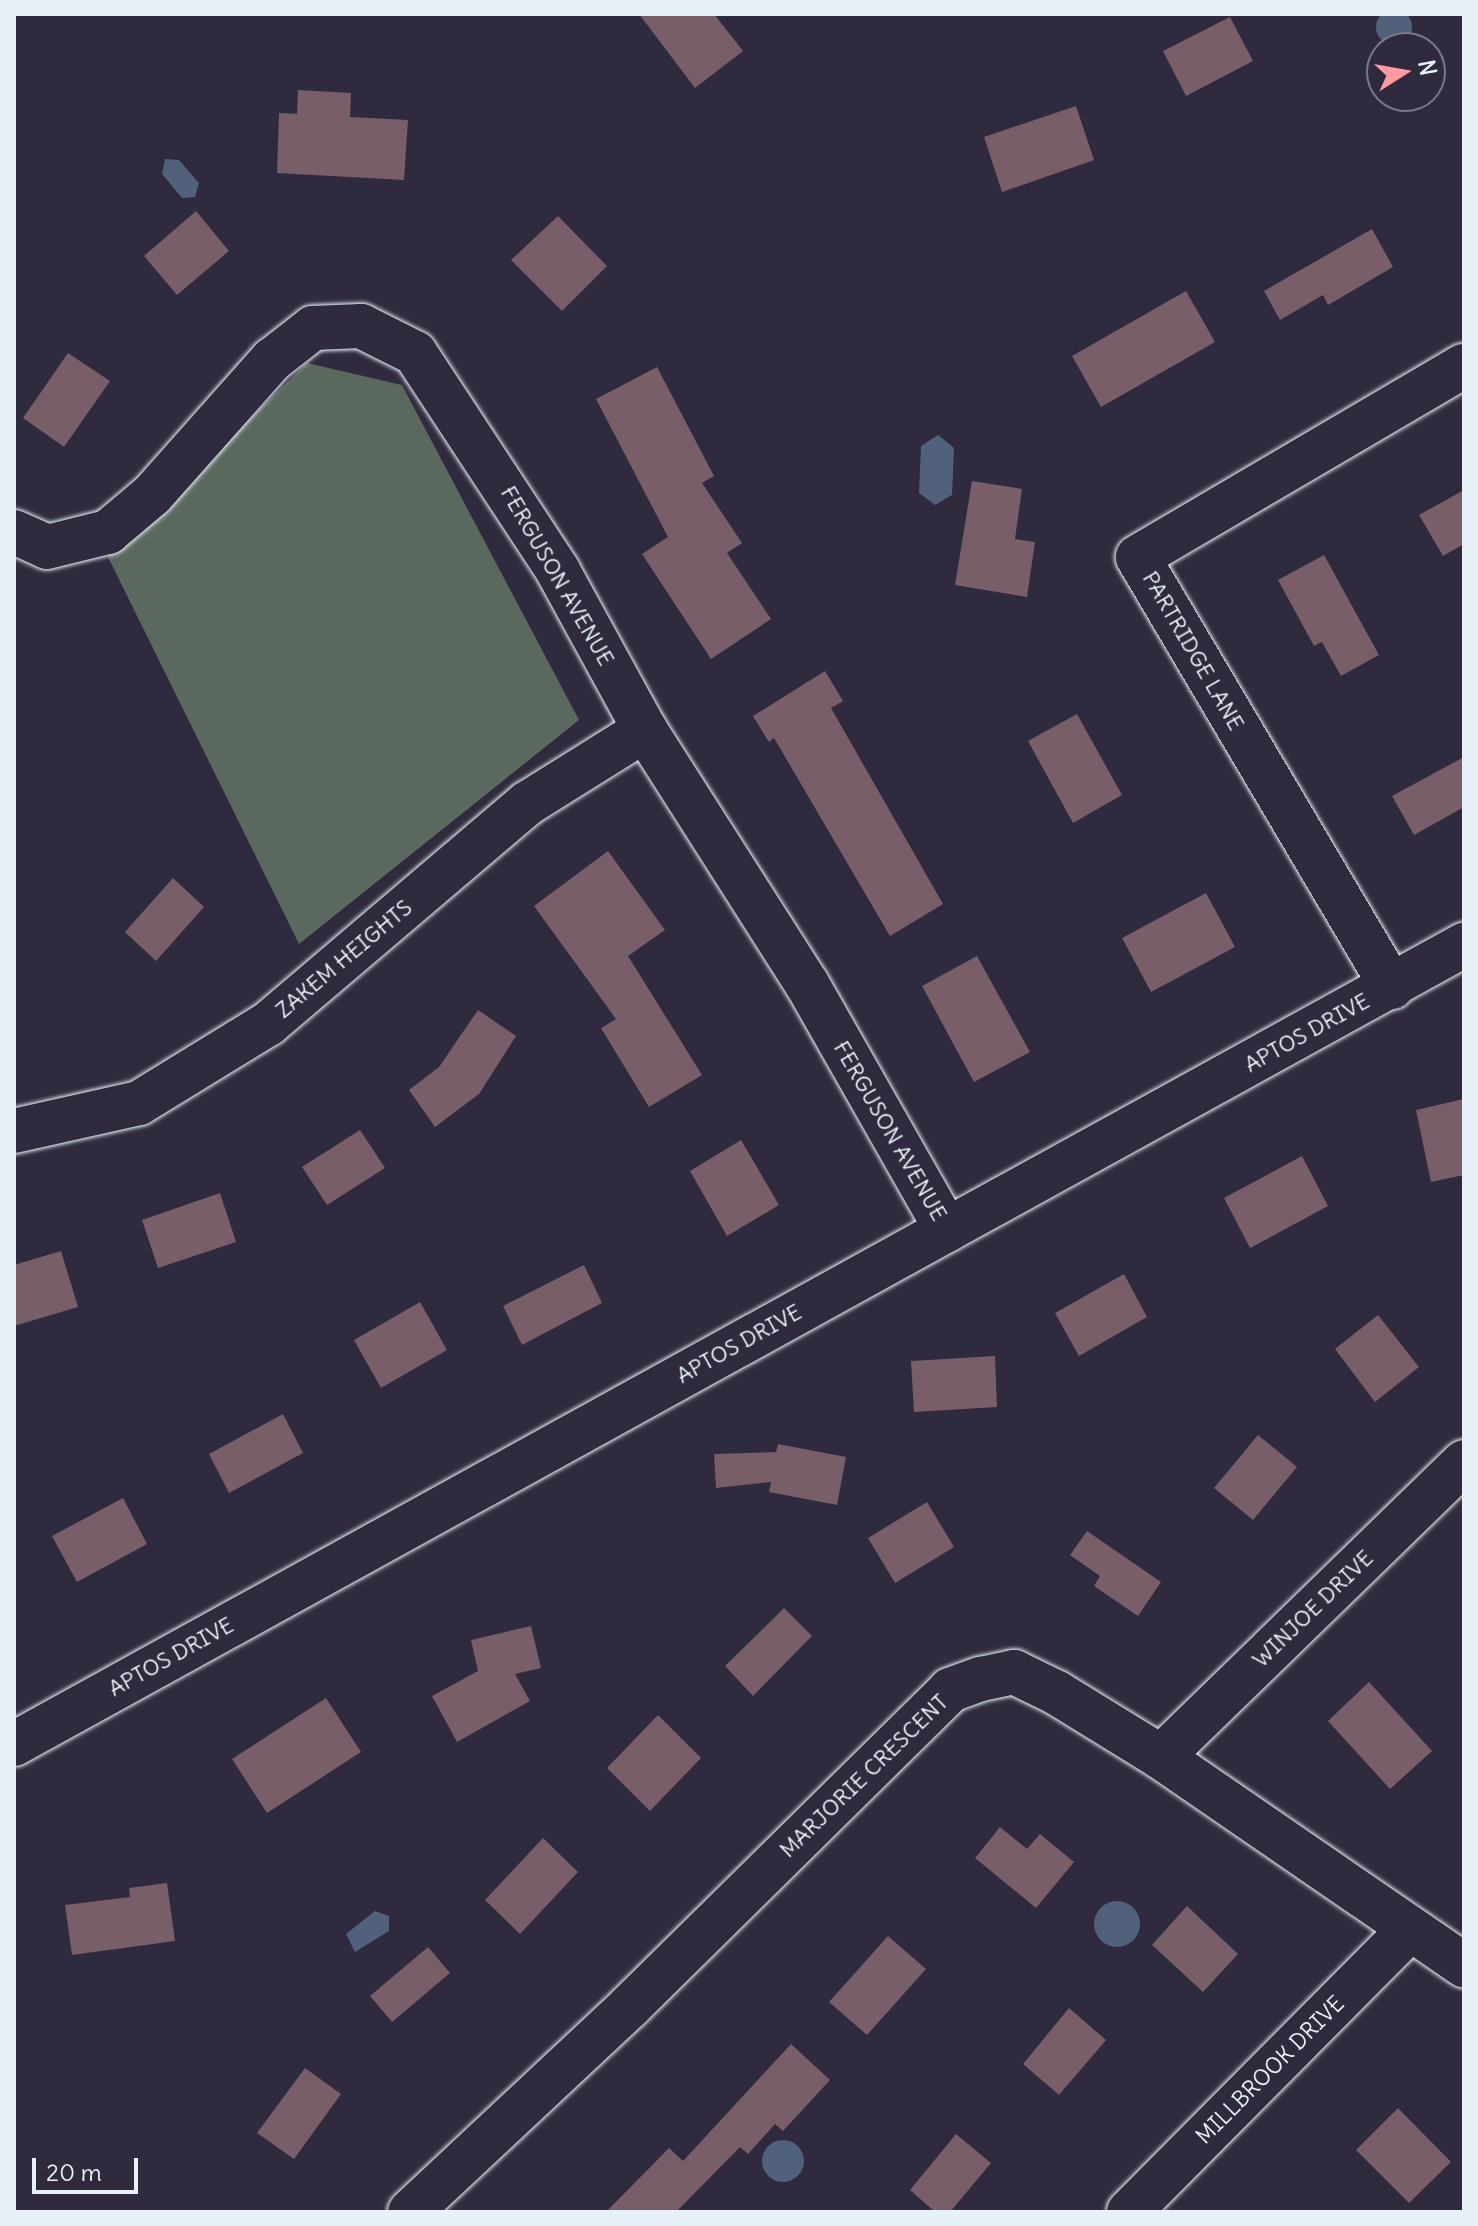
<!DOCTYPE html>
<html>
<head>
<meta charset="utf-8">
<style>
	body { margin:0 }
	#map { position:relative; width:1478px; height:2226px; overflow:hidden; background:#2f2a3d; font-family:Delius,sans-serif }
	div>[style] { position:absolute }
	[style*='--x'] { left:calc(var(--x)*1px); top:calc(var(--y)*1px); width:calc(var(--w)*1px); rotate:calc(var(--a)*1deg) }
	.green>* { inset:0; background:#5b685e }
	.water>* { inset:0; background:#51617b }
	.round { border-radius:50% }
	.building>* { inset:0; background:#775e68 }
	.roads { filter:drop-shadow(0 0 2px #e8f1f8) drop-shadow(0 0 2px #e8f1f8) }
	.minor>* { height:44px; margin:-22px; padding:0 22px; transform-origin:22px; border-radius:22px; background:#2f2a3d }
	span { translate:-50% -50%; white-space:nowrap; text-align:center; line-height:1.15; -webkit-text-stroke:8px #2f2a3d; paint-order:stroke }
	.street-label { font-size:22px; color:#e8f1f8 }
	.frame { position:absolute; inset:0; border:16px solid #e8f1f8; pointer-events:none }
	.north { position:absolute; left:1366px; top:32px; width:80px; height:80px; box-sizing:border-box; background:#2f2a3d; border:2px solid #797a88; border-radius:50%; rotate:79deg; font-size:22px; font-weight:700; line-height:32px; text-align:center; color:#e8f1f8 }
	.north::after { content:''; display:block; margin:auto; width:28px; height:36px; background:#ff9aa2; clip-path:polygon(50% 0,100% 100%,50% 72%,0 100%) }
	.scale { position:absolute; left:32px; top:2158px; width:106px; height:36px; box-sizing:border-box; border:4px solid #e8f1f8; border-top:0; padding-left:10px; font-size:24px; line-height:28px; white-space:nowrap; color:#e8f1f8; -webkit-text-stroke:6px #2f2a3d; paint-order:stroke }
</style>
</head>
<body>
<div id="map">
	<div class="green">
		<i style="clip-path:polygon(307px 363px,402px 385px,579px 720px,299px 944px,108px 557px)"></i>
	</div>
	<div class="water">
		<i class="round" style="left:1376px;top:9px;width:36px;height:36px"></i>
		<i style="clip-path:polygon(165px 159px,179px 160px,199px 183px,195px 197px,182px 198px,162px 174px)"></i>
		<i style="clip-path:polygon(938px 435px,954px 448px,952px 495px,935px 505px,919px 493px,921px 446px)"></i>
		<i class="round" style="left:1094px;top:1901px;width:46px;height:46px"></i>
		<i style="clip-path:polygon(375px 1911px,389px 1916px,389px 1931px,355px 1952px,346px 1934px)"></i>
		<i class="round" style="left:762px;top:2140px;width:42px;height:42px"></i>
	</div>
	<div class="building">
		<i style="clip-path:polygon(639px 14px,714px 14px,743px 51px,695px 88px)"></i>
		<i style="clip-path:polygon(1230px 17px,1253px 61px,1186px 96px,1163px 51px)"></i>
		<i style="clip-path:polygon(298px 90px,351px 93px,350px 117px,408px 120px,404px 180px,277px 173px,279px 113px,297px 114px)"></i>
		<i style="clip-path:polygon(1076px 106px,1094px 160px,1002px 192px,984px 137px)"></i>
		<i style="clip-path:polygon(196px 211px,229px 251px,177px 295px,144px 256px)"></i>
		<i style="clip-path:polygon(558px 216px,607px 266px,562px 311px,511px 260px)"></i>
		<i style="clip-path:polygon(1372px 229px,1393px 267px,1328px 305px,1323px 295px,1280px 320px,1264px 291px)"></i>
		<i style="clip-path:polygon(1186px 291px,1215px 342px,1101px 407px,1072px 356px)"></i>
		<i style="clip-path:polygon(68px 353px,110px 381px,64px 447px,23px 418px)"></i>
		<i style="clip-path:polygon(657px 367px,714px 476px,702px 483px,742px 543px,727px 553px,771px 619px,711px 659px,642px 554px,668px 537px,596px 399px)"></i>
		<i style="clip-path:polygon(972px 481px,1022px 489px,1015px 539px,1035px 542px,1027px 597px,955px 585px)"></i>
		<i style="clip-path:polygon(1464px 490px,1464px 544px,1443px 556px,1419px 515px)"></i>
		<i style="clip-path:polygon(1324px 555px,1379px 655px,1341px 676px,1322px 642px,1314px 646px,1278px 580px)"></i>
		<i style="clip-path:polygon(825px 671px,843px 701px,831px 708px,943px 904px,890px 936px,774px 738px,769px 742px,753px 716px)"></i>
		<i style="clip-path:polygon(1077px 714px,1122px 795px,1073px 823px,1028px 741px)"></i>
		<i style="clip-path:polygon(1464px 757px,1464px 807px,1414px 835px,1392px 796px)"></i>
		<i style="clip-path:polygon(608px 851px,665px 930px,628px 956px,702px 1075px,649px 1107px,601px 1028px,616px 1019px,534px 906px)"></i>
		<i style="clip-path:polygon(173px 878px,204px 907px,156px 961px,125px 932px)"></i>
		<i style="clip-path:polygon(1206px 893px,1235px 947px,1151px 992px,1122px 938px)"></i>
		<i style="clip-path:polygon(977px 956px,1030px 1052px,974px 1082px,922px 986px)"></i>
		<i style="clip-path:polygon(478px 1010px,516px 1036px,479px 1094px,435px 1127px,409px 1090px,439px 1067px)"></i>
		<i style="clip-path:polygon(1464px 1099px,1464px 1175px,1431px 1182px,1416px 1110px)"></i>
		<i style="clip-path:polygon(360px 1130px,385px 1168px,327px 1205px,302px 1167px)"></i>
		<i style="clip-path:polygon(741px 1140px,779px 1205px,727px 1236px,690px 1171px)"></i>
		<i style="clip-path:polygon(1302px 1156px,1328px 1206px,1250px 1248px,1224px 1198px)"></i>
		<i style="clip-path:polygon(220px 1193px,236px 1242px,158px 1268px,142px 1220px)"></i>
		<i style="clip-path:polygon(61px 1251px,78px 1307px,14px 1326px,14px 1265px)"></i>
		<i style="clip-path:polygon(584px 1265px,602px 1303px,522px 1345px,503px 1306px)"></i>
		<i style="clip-path:polygon(1124px 1274px,1147px 1317px,1079px 1356px,1055px 1313px)"></i>
		<i style="clip-path:polygon(420px 1302px,447px 1350px,381px 1388px,354px 1340px)"></i>
		<i style="clip-path:polygon(1378px 1315px,1419px 1367px,1375px 1402px,1335px 1349px)"></i>
		<i style="clip-path:polygon(995px 1356px,997px 1407px,914px 1412px,911px 1361px)"></i>
		<i style="clip-path:polygon(283px 1414px,303px 1453px,229px 1493px,209px 1454px)"></i>
		<i style="clip-path:polygon(1258px 1435px,1297px 1467px,1253px 1520px,1214px 1488px)"></i>
		<i style="clip-path:polygon(778px 1444px,846px 1457px,837px 1505px,769px 1492px,771px 1482px,716px 1488px,714px 1454px,776px 1452px)"></i>
		<i style="clip-path:polygon(123px 1498px,147px 1544px,77px 1582px,52px 1536px)"></i>
		<i style="clip-path:polygon(927px 1502px,954px 1547px,895px 1583px,868px 1538px)"></i>
		<i style="clip-path:polygon(1087px 1531px,1161px 1582px,1138px 1616px,1094px 1586px,1100px 1576px,1070px 1555px)"></i>
		<i style="clip-path:polygon(784px 1608px,812px 1636px,753px 1696px,725px 1666px)"></i>
		<i style="clip-path:polygon(531px 1626px,541px 1668px,515px 1674px,530px 1701px,457px 1742px,432px 1696px,478px 1671px,471px 1640px)"></i>
		<i style="clip-path:polygon(1369px 1682px,1432px 1751px,1390px 1789px,1328px 1721px)"></i>
		<i style="clip-path:polygon(326px 1698px,361px 1752px,267px 1813px,232px 1759px)"></i>
		<i style="clip-path:polygon(658px 1715px,701px 1758px,650px 1811px,607px 1768px)"></i>
		<i style="clip-path:polygon(1000px 1827px,1027px 1849px,1040px 1834px,1074px 1862px,1036px 1908px,975px 1858px)"></i>
		<i style="clip-path:polygon(543px 1838px,578px 1872px,520px 1934px,485px 1900px)"></i>
		<i style="clip-path:polygon(167px 1883px,175px 1941px,72px 1955px,65px 1905px,130px 1897px,129px 1888px)"></i>
		<i style="clip-path:polygon(1187px 1906px,1238px 1954px,1203px 1992px,1152px 1945px)"></i>
		<i style="clip-path:polygon(888px 1936px,926px 1969px,867px 2035px,829px 2002px)"></i>
		<i style="clip-path:polygon(428px 1947px,450px 1973px,392px 2022px,370px 1996px)"></i>
		<i style="clip-path:polygon(1069px 2008px,1106px 2040px,1059px 2095px,1023px 2064px)"></i>
		<i style="clip-path:polygon(791px 2044px,830px 2080px,783px 2131px,775px 2124px,748px 2154px,740px 2147px,676px 2212px,606px 2212px,669px 2148px,683px 2161px)"></i>
		<i style="clip-path:polygon(305px 2068px,341px 2094px,294px 2159px,257px 2133px)"></i>
		<i style="clip-path:polygon(1398px 2108px,1451px 2162px,1409px 2203px,1356px 2150px)"></i>
		<i style="clip-path:polygon(956px 2134px,991px 2163px,950px 2212px,935px 2212px,910px 2190px)"></i>
	</div>
	<div class="roads">
		<div class="minor">
			<i style="--x:14;--y:532;--w:36;--a:24"></i>
			<i style="--x:47;--y:547;--w:63;--a:-13.8"></i>
			<i style="--x:108;--y:532;--w:57;--a:-40.1"></i>
			<i style="--x:152;--y:495;--w:181;--a:-48.4"></i>
			<i style="--x:272;--y:360;--w:52;--a:-38"></i>
			<i style="--x:313;--y:328;--w:48;--a:-2.4"></i>
			<i style="--x:361;--y:326;--w:60;--a:26.6"></i>
			<i style="--x:415;--y:353;--w:261;--a:56.7"></i>
			<i style="--x:558;--y:571;--w:181;--a:61.3"></i>
			<i style="--x:645;--y:730;--w:301;--a:57.5"></i>
			<i style="--x:807;--y:984;--w:283;--a:60.4"></i>
			<i style="--x:1392;--y:987;--w:499;--a:-120.6"></i>
			<i style="--x:1138;--y:557;--w:378;--a:-30.4"></i>
			<i style="--x:14;--y:1131;--w:128;--a:-12.6"></i>
			<i style="--x:139;--y:1103;--w:151;--a:-31.5"></i>
			<i style="--x:268;--y:1024;--w:341;--a:-40.4"></i>
			<i style="--x:528;--y:803;--w:138;--a:-32"></i>
			<i style="--x:14;--y:1744;--w:1656;--a:-28.86"></i>
			<i style="--x:1161;--y:1757;--w:423;--a:-44.2"></i>
			<i style="--x:410;--y:2212;--w:300;--a:-43.1"></i>
			<i style="--x:629;--y:2007;--w:451;--a:-44.6"></i>
			<i style="--x:950;--y:1690;--w:33;--a:-20"></i>
			<i style="--x:981;--y:1679;--w:34;--a:-12"></i>
			<i style="--x:1014;--y:1672;--w:48;--a:26"></i>
			<i style="--x:1057;--y:1693;--w:122;--a:31.6"></i>
			<i style="--x:1161;--y:1757;--w:368;--a:34.5"></i>
			<i style="--x:1129;--y:2212;--w:399;--a:-45.2"></i>
		</div>
	</div>
	<div class="street-label">
		<span style="left:557px;top:576px;rotate:60deg">FERGUSON AVENUE</span>
		<span style="left:1193px;top:651px;rotate:60deg">PARTRIDGE LANE</span>
		<span style="left:344px;top:959px;rotate:-40deg">ZAKEM HEIGHTS</span>
		<span style="left:1307px;top:1033px;rotate:-29deg">APTOS DRIVE</span>
		<span style="left:890px;top:1131px;rotate:60deg">FERGUSON AVENUE</span>
		<span style="left:739px;top:1344px;rotate:-29deg">APTOS DRIVE</span>
		<span style="left:1313px;top:1609px;rotate:-44deg">WINJOE DRIVE</span>
		<span style="left:171px;top:1657px;rotate:-29deg">APTOS DRIVE</span>
		<span style="left:864px;top:1776px;rotate:-44deg">MARJORIE CRESCENT</span>
		<span style="left:1270px;top:2070px;rotate:-45deg">MILLBROOK DRIVE</span>
	</div>
	<div class="frame"></div>
	<div class="north">N</div>
	<div class="scale">20 m</div>
</div>
</body>
</html>
